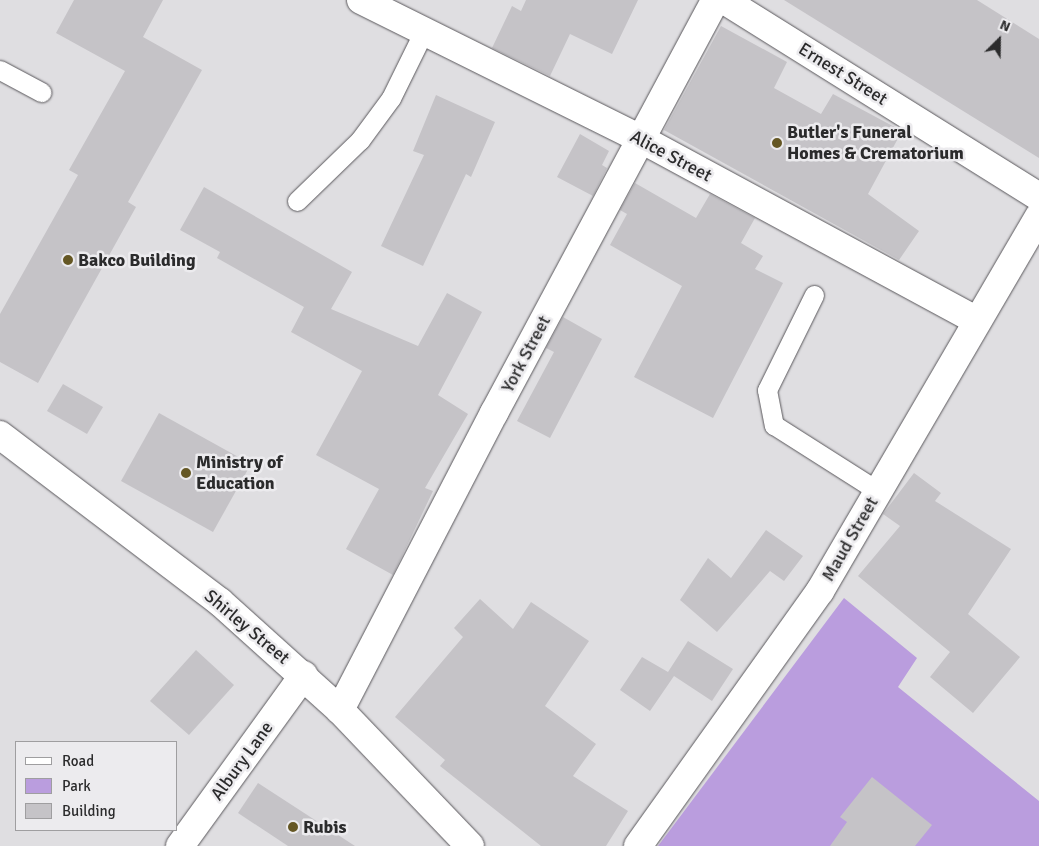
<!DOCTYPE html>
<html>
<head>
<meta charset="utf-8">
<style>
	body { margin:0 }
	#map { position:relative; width:1039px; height:846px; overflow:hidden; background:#dfdee1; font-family:Signika,sans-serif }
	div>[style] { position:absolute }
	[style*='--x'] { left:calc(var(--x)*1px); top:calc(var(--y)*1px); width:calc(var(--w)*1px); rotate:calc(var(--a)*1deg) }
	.green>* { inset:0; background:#ba9dde }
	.building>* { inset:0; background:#c5c3c7 }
	.roads { filter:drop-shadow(0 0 1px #59575b) drop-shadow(0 0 1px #59575b) }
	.service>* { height:19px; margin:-9.5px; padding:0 9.5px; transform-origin:9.5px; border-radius:9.5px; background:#fff }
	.minor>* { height:28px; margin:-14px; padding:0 14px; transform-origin:14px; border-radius:14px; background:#fff }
	.trunk>* { height:28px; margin:-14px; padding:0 14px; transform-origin:14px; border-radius:14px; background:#fff }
	.dots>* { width:14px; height:14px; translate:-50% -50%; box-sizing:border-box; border:2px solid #ecebee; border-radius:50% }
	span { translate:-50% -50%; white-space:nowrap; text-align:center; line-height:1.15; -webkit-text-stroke:5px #ecebee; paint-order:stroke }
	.street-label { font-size:18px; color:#2b2b2c }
	.poi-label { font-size:18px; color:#2b2b2c; font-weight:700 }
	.left { translate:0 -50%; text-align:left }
	.legend { position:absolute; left:15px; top:741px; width:162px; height:90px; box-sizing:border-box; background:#ecebee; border:1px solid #9f9ea0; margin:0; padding:6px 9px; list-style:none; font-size:15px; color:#2b2b2c }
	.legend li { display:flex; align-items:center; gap:10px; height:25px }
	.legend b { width:25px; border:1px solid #9f9ea0 }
	.north { position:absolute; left:974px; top:15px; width:50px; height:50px; -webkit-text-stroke:4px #ecebee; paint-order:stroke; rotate:23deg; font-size:14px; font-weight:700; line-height:20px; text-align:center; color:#2b2b2c }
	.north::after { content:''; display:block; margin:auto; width:18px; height:22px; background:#2b2b2c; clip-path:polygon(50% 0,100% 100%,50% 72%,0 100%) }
</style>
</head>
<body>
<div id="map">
	<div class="green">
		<i style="clip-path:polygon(844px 598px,917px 658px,898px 687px,1039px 801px,1039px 846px,658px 846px)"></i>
	</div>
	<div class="building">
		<i style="clip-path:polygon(74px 0,163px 0,143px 37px,202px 70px,128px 202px,136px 207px,38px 383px,0 362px,0 314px,78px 175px,69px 170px,125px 71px,56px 33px)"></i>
		<i style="clip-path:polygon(526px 0,638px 0,612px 54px,570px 34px,550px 76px,492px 48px,512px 6px,521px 11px)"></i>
		<i style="clip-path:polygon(784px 0,977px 0,1039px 39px,1039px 158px)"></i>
		<i style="clip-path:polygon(721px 26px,787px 62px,774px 88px,821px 114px,833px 94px,902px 131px,868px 194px,919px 231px,899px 260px,664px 130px)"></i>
		<i style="clip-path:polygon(436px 95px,495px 122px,471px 177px,466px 174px,423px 266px,381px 246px,424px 155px,413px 151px)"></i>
		<i style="clip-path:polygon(580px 134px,609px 151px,602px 165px,607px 168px,593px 196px,557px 177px)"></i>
		<i style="clip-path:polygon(635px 183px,696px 218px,710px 194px,755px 218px,741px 243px,763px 256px,755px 269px,783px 283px,713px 418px,634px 377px,682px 286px,610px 245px,627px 214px,620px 210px)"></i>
		<i style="clip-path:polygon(204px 187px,352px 272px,331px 309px,418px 346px,447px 293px,482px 312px,438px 395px,468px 414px,425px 488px,433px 491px,393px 575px,346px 549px,379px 489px,316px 455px,362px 371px,291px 332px,304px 307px,217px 258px,220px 252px,180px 230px)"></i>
		<i style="clip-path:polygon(563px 317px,602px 339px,550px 438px,517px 421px,554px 352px,546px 348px)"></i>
		<i style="clip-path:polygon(63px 384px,103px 407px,87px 434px,47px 411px)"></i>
		<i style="clip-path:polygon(159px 413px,251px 464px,213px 532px,121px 481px)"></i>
		<i style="clip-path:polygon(914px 473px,941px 493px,935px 501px,1011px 549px,968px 614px,1020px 657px,973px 713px,930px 677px,950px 652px,858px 576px,900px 526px,883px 514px)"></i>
		<i style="clip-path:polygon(766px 530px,803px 556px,784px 581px,770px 571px,717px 632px,680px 600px,708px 558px,731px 578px)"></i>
		<i style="clip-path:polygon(480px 599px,513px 629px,531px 602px,589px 641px,545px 706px,596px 744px,573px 776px,628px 811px,606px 846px,541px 846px,440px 766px,445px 760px,395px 717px,463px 637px,454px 628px)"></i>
		<i style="clip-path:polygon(688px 641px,733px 669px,712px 701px,674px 676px,650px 711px,620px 690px,642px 657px,668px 672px)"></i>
		<i style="clip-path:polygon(196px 650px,234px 685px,189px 735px,150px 701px)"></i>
		<i style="clip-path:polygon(872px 777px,932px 825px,915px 846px,830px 846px,847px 822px,840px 817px)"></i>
		<i style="clip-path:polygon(258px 783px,355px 846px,288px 846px,238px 813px)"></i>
	</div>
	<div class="roads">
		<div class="service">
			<i style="--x:0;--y:70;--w:47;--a:28.2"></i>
			<i style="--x:297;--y:201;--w:88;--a:-44.1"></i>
			<i style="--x:360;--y:140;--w:52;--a:-53.6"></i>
			<i style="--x:391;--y:98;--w:75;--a:-63.8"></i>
			<i style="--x:814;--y:295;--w:106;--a:116.3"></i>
			<i style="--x:767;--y:390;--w:36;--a:79"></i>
			<i style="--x:774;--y:425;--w:123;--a:32.4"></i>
		</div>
		<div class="minor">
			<i style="--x:361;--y:0;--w:313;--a:26.4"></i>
			<i style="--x:641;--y:139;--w:381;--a:28.4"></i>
			<i style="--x:724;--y:0;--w:372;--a:32"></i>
			<i style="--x:340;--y:710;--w:335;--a:-62.6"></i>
			<i style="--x:494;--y:413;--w:468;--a:-61.8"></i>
			<i style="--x:180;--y:846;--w:211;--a:-54.1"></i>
			<i style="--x:638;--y:846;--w:313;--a:-54.5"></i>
			<i style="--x:820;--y:591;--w:434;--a:-59.7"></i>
		</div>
		<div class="trunk">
			<i style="--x:0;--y:435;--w:276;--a:37.2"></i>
			<i style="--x:220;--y:602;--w:161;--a:42"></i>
			<i style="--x:340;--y:710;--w:188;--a:46.3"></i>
		</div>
	</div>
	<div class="dots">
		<i style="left:777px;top:143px;background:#655724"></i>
		<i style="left:68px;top:260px;background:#655724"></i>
		<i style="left:186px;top:473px;background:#655724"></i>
		<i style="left:293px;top:827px;background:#655724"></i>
	</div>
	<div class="street-label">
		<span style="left:843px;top:74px;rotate:32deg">Ernest Street</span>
		<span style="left:671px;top:156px;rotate:28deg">Alice Street</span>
		<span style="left:526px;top:354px;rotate:-62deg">York Street</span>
		<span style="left:850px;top:539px;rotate:-60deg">Maud Street</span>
		<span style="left:247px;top:627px;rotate:40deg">Shirley Street</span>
		<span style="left:242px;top:761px;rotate:-54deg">Albury Lane</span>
	</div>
	<div class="poi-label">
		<span class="left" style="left:787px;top:143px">Butler's Funeral<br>Homes &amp; Crematorium</span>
		<span class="left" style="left:78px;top:260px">Bakco Building</span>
		<span class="left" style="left:196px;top:473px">Ministry of<br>Education</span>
		<span class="left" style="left:303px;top:827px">Rubis</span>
	</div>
	<ul class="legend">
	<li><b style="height:6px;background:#fff"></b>Road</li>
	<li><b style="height:14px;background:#ba9dde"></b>Park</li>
	<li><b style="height:14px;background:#c5c3c7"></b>Building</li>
	</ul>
	<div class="north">N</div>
</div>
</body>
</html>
